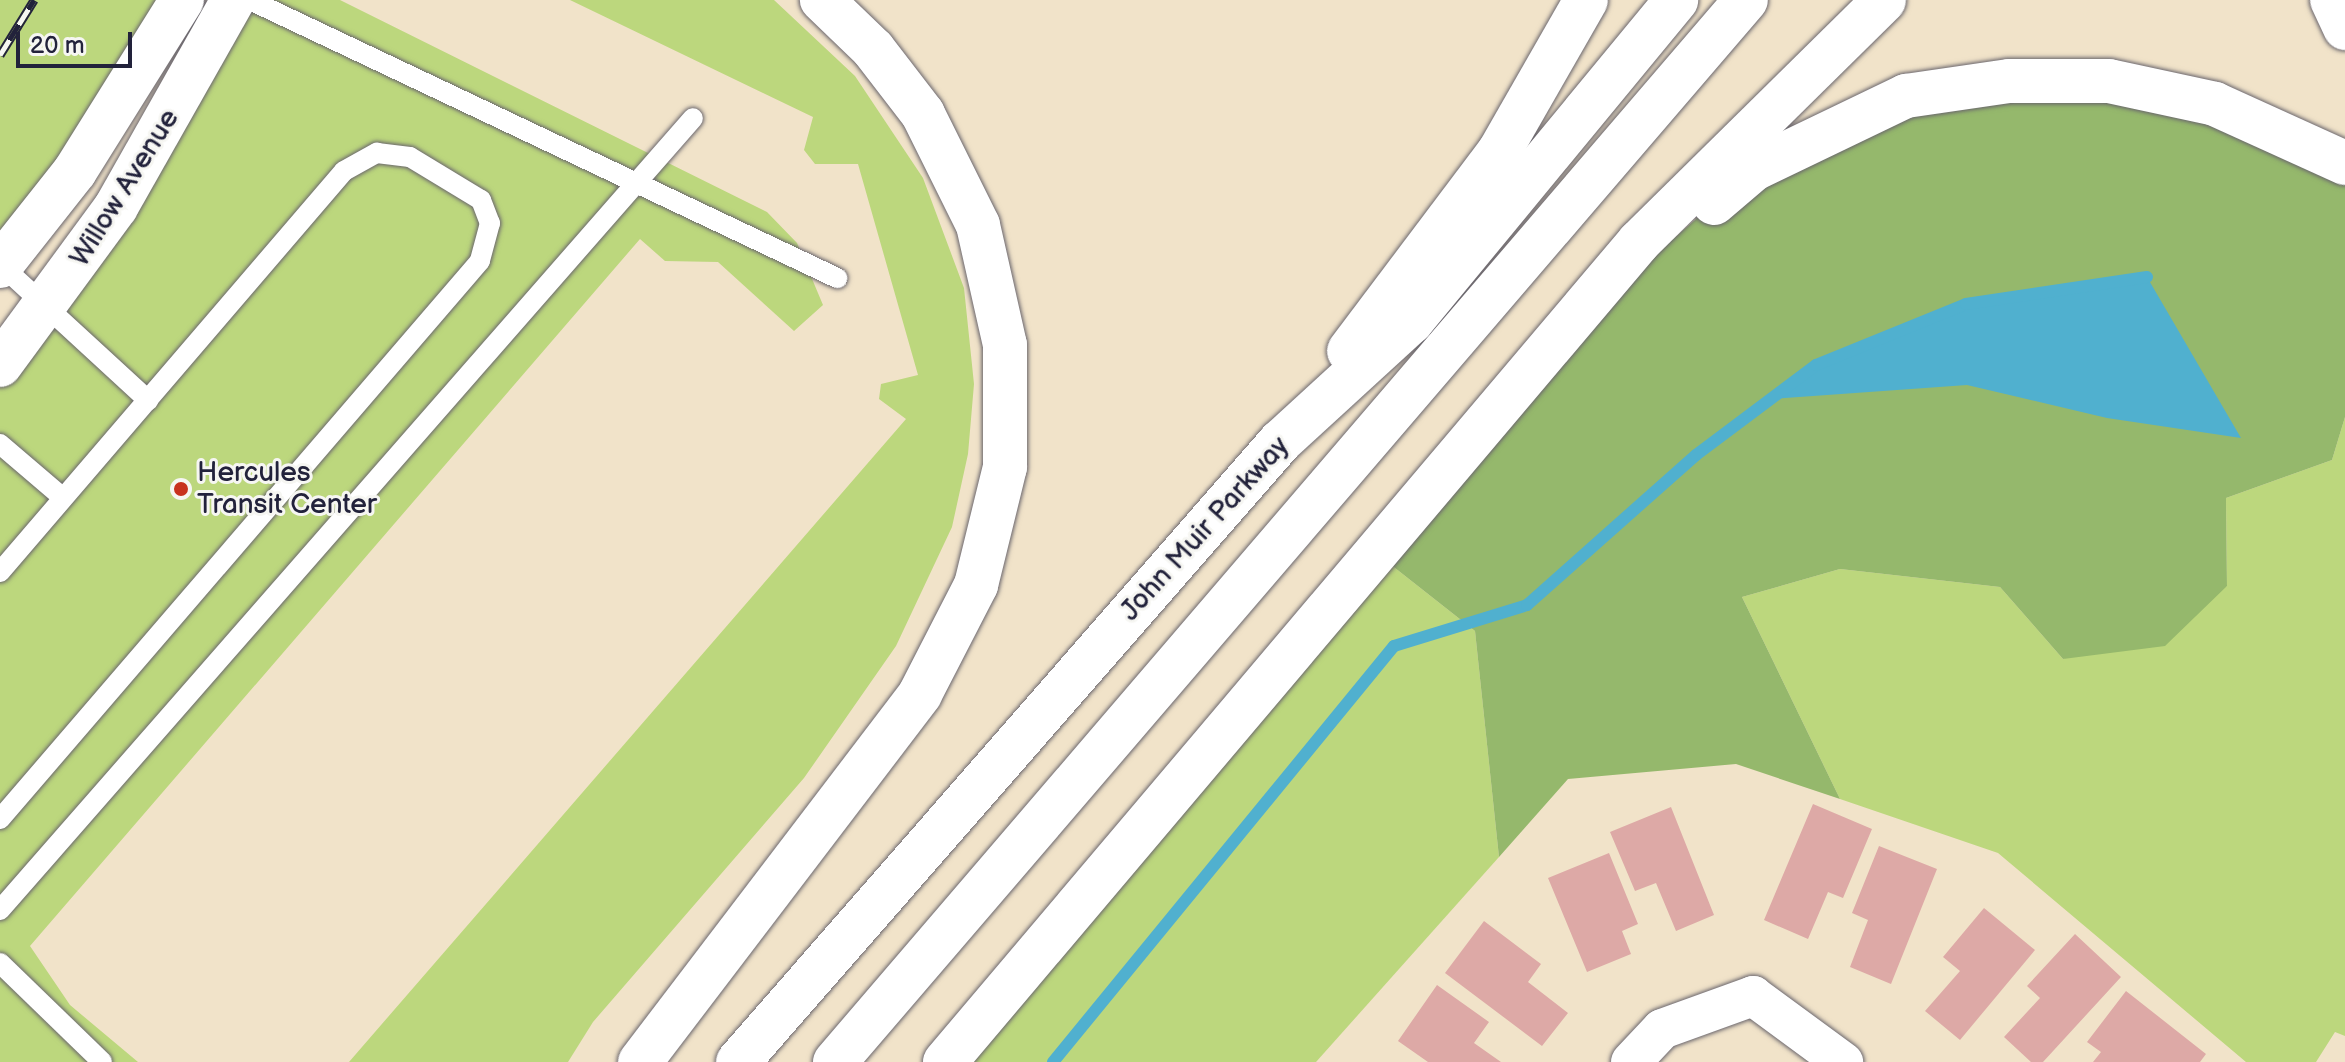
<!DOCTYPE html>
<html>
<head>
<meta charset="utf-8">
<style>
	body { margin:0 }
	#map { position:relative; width:2345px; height:1062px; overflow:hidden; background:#f1e3c9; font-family:"Balsamiq Sans",sans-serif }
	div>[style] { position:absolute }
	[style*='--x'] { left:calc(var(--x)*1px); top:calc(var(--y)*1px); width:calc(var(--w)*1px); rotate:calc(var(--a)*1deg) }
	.green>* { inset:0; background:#bcd77d }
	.forest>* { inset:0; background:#95b86c }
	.water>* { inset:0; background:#50b0cf }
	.stream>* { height:12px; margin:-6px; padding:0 6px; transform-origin:6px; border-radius:6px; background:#50b0cf }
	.building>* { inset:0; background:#dda9a6 }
	.roads { filter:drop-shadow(0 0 2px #6a666d) drop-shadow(0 0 2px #6a666d) }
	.lane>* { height:20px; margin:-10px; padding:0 10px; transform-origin:10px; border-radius:10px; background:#fff }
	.street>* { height:40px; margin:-20px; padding:0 20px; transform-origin:20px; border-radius:20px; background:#fff }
	.secondary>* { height:44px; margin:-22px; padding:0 22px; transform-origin:22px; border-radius:22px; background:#fff }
	.highway>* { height:44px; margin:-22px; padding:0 22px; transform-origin:22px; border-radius:22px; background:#fff }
	.rail>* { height:9px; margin-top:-4.5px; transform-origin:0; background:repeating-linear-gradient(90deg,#f6f6f2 0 18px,#22223b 0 36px); box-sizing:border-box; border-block:2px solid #22223b }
	.dots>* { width:22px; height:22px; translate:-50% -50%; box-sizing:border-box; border:4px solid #f6f6f2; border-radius:50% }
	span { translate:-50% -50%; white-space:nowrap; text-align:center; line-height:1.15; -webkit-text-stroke:6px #f6f6f2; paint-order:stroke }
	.street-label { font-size:28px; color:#22223b }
	.poi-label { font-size:28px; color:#22223b }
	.left { translate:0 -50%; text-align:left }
	.scale { position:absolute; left:16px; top:32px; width:116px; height:36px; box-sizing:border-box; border:4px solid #22223b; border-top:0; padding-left:10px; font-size:24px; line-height:28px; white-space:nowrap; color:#22223b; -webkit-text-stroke:6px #f6f6f2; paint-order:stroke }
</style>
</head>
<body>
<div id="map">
	<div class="green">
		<i style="clip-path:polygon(0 0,182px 0,0 266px)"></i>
		<i style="clip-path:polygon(233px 0,340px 0,767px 212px,797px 243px,823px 305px,794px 331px,718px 262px,665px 261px,640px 239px,30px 946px,70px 1005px,138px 1062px,0 1062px,0 365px)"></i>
		<i style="clip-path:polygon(570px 0,774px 0,855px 76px,923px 178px,964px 288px,974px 384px,968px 454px,952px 527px,896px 646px,804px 778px,593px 1022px,568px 1062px,349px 1062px,906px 419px,879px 399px,881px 384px,918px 375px,858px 164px,815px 164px,804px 150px,813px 117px)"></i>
		<i style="clip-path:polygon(2345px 417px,2345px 1036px,2335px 1032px,2316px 1062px,2246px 1062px,1998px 853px,1840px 799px,1742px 597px,1840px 569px,2000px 587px,2063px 659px,2227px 586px,2226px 498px,2332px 460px)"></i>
		<i style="clip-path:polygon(1376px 553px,1475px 631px,1499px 857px,1316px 1062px,945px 1062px)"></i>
	</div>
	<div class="forest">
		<i style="clip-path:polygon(2109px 81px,2345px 163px,2345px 417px,2332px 460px,2226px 498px,2227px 586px,2165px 646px,2063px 659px,2000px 587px,1840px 569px,1742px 597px,1840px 799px,1736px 764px,1568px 779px,1499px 857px,1475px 631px,1376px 553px,1555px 341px,1754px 169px,1832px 128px)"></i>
	</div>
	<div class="water">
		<i style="clip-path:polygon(2147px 277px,2241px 438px,2107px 418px,1967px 385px,1772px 399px,1816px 365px,1966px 304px)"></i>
	</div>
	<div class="stream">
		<i style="--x:1053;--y:1062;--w:538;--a:-50.66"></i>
		<i style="--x:1394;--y:646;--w:139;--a:-17.1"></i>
		<i style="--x:1527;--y:605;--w:226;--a:-41.6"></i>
		<i style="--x:1696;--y:455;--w:150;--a:-36.9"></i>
		<i style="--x:1816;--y:365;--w:162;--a:-22.1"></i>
		<i style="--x:1966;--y:304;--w:183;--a:-8.5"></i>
	</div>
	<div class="building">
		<i style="clip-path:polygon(1813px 804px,1872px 829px,1843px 898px,1828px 892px,1808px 939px,1764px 920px)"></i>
		<i style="clip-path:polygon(1671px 807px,1714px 915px,1676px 931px,1656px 883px,1635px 891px,1610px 832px)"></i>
		<i style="clip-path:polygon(1879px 846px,1937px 869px,1891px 984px,1850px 967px,1868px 920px,1852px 913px)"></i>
		<i style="clip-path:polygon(1609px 853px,1638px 924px,1622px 931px,1631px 954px,1587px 972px,1548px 878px)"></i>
		<i style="clip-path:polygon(1984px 908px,2035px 950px,1960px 1040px,1925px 1011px,1960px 971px,1943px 957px)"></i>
		<i style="clip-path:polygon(1484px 921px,1541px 964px,1528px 982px,1568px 1013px,1542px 1046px,1445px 973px)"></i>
		<i style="clip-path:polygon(2075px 934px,2121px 977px,2043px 1062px,2031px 1062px,2004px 1037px,2040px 998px,2027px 986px)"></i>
		<i style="clip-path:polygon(1437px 985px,1489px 1022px,1474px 1043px,1501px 1062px,1428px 1062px,1398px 1041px)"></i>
		<i style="clip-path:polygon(2126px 991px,2206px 1054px,2200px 1062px,2093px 1062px,2101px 1052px,2087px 1042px)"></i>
	</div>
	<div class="roads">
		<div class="lane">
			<i style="--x:250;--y:0;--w:650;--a:25.34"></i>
			<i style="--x:1;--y:265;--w:200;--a:42.6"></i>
			<i style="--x:0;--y:444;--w:82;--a:40.5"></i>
			<i style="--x:0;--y:572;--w:528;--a:-49.38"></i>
			<i style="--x:344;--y:171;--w:38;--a:-29"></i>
			<i style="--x:377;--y:153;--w:33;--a:7"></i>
			<i style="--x:410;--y:157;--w:83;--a:31.2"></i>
			<i style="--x:481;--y:200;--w:25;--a:69"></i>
			<i style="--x:490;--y:223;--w:39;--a:105"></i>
			<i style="--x:480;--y:261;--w:736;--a:130.7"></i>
			<i style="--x:0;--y:910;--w:1052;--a:-48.81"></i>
			<i style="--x:0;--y:963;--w:142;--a:44.1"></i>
		</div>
		<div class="street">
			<i style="--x:1631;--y:1062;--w:45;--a:-46.8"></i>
			<i style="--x:1662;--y:1029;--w:97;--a:-19.9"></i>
			<i style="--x:1753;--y:996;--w:112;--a:36.3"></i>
		</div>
		<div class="secondary">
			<i style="--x:0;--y:266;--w:121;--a:-51.7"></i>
			<i style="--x:75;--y:171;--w:202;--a:-58"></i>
			<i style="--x:0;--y:365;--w:196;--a:-53.7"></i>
			<i style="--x:116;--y:207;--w:238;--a:-60.5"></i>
		</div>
		<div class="highway">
			<i style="--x:2332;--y:0;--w:31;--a:65"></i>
			<i style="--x:1714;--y:203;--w:52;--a:-40.4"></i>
			<i style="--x:1754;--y:169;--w:169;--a:-25.7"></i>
			<i style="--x:1906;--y:96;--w:104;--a:-8.3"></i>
			<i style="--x:2009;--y:81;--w:100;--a:0"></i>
			<i style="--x:2109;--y:81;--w:108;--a:12.2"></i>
			<i style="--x:2215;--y:104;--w:143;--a:24.4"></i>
			<i style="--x:1349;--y:351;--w:249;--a:-53"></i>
			<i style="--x:1499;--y:152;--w:175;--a:-60.2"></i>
			<i style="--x:640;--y:1062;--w:462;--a:-52.7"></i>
			<i style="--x:920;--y:694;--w:123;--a:-62.8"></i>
			<i style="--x:976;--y:585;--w:122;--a:-76.2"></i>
			<i style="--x:1005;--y:467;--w:122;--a:-90"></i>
			<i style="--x:1005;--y:345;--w:123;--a:-102.7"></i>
			<i style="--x:978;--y:225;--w:124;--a:-116.4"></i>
			<i style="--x:923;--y:114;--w:82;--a:-127.6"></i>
			<i style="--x:873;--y:49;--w:71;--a:-136.1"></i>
			<i style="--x:738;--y:1062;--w:824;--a:-48.84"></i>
			<i style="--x:1280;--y:442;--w:178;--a:-42.5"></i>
			<i style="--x:1411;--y:322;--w:417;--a:-50.5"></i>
			<i style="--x:835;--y:1062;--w:1399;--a:-49.38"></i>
			<i style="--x:945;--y:1062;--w:1074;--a:-49.76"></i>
			<i style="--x:1639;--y:242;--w:344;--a:-44.6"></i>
		</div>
	</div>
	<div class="rail">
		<i style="--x:0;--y:55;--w:65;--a:-58.3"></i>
	</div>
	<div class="dots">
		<i style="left:181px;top:489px;background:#c8321e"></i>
	</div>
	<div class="street-label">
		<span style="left:125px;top:188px;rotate:-58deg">Willow Avenue</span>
		<span style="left:1205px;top:529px;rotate:-48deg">John Muir Parkway</span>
	</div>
	<div class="poi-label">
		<span class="left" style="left:197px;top:489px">Hercules<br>Transit Center</span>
	</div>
	<div class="scale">20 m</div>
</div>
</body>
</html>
